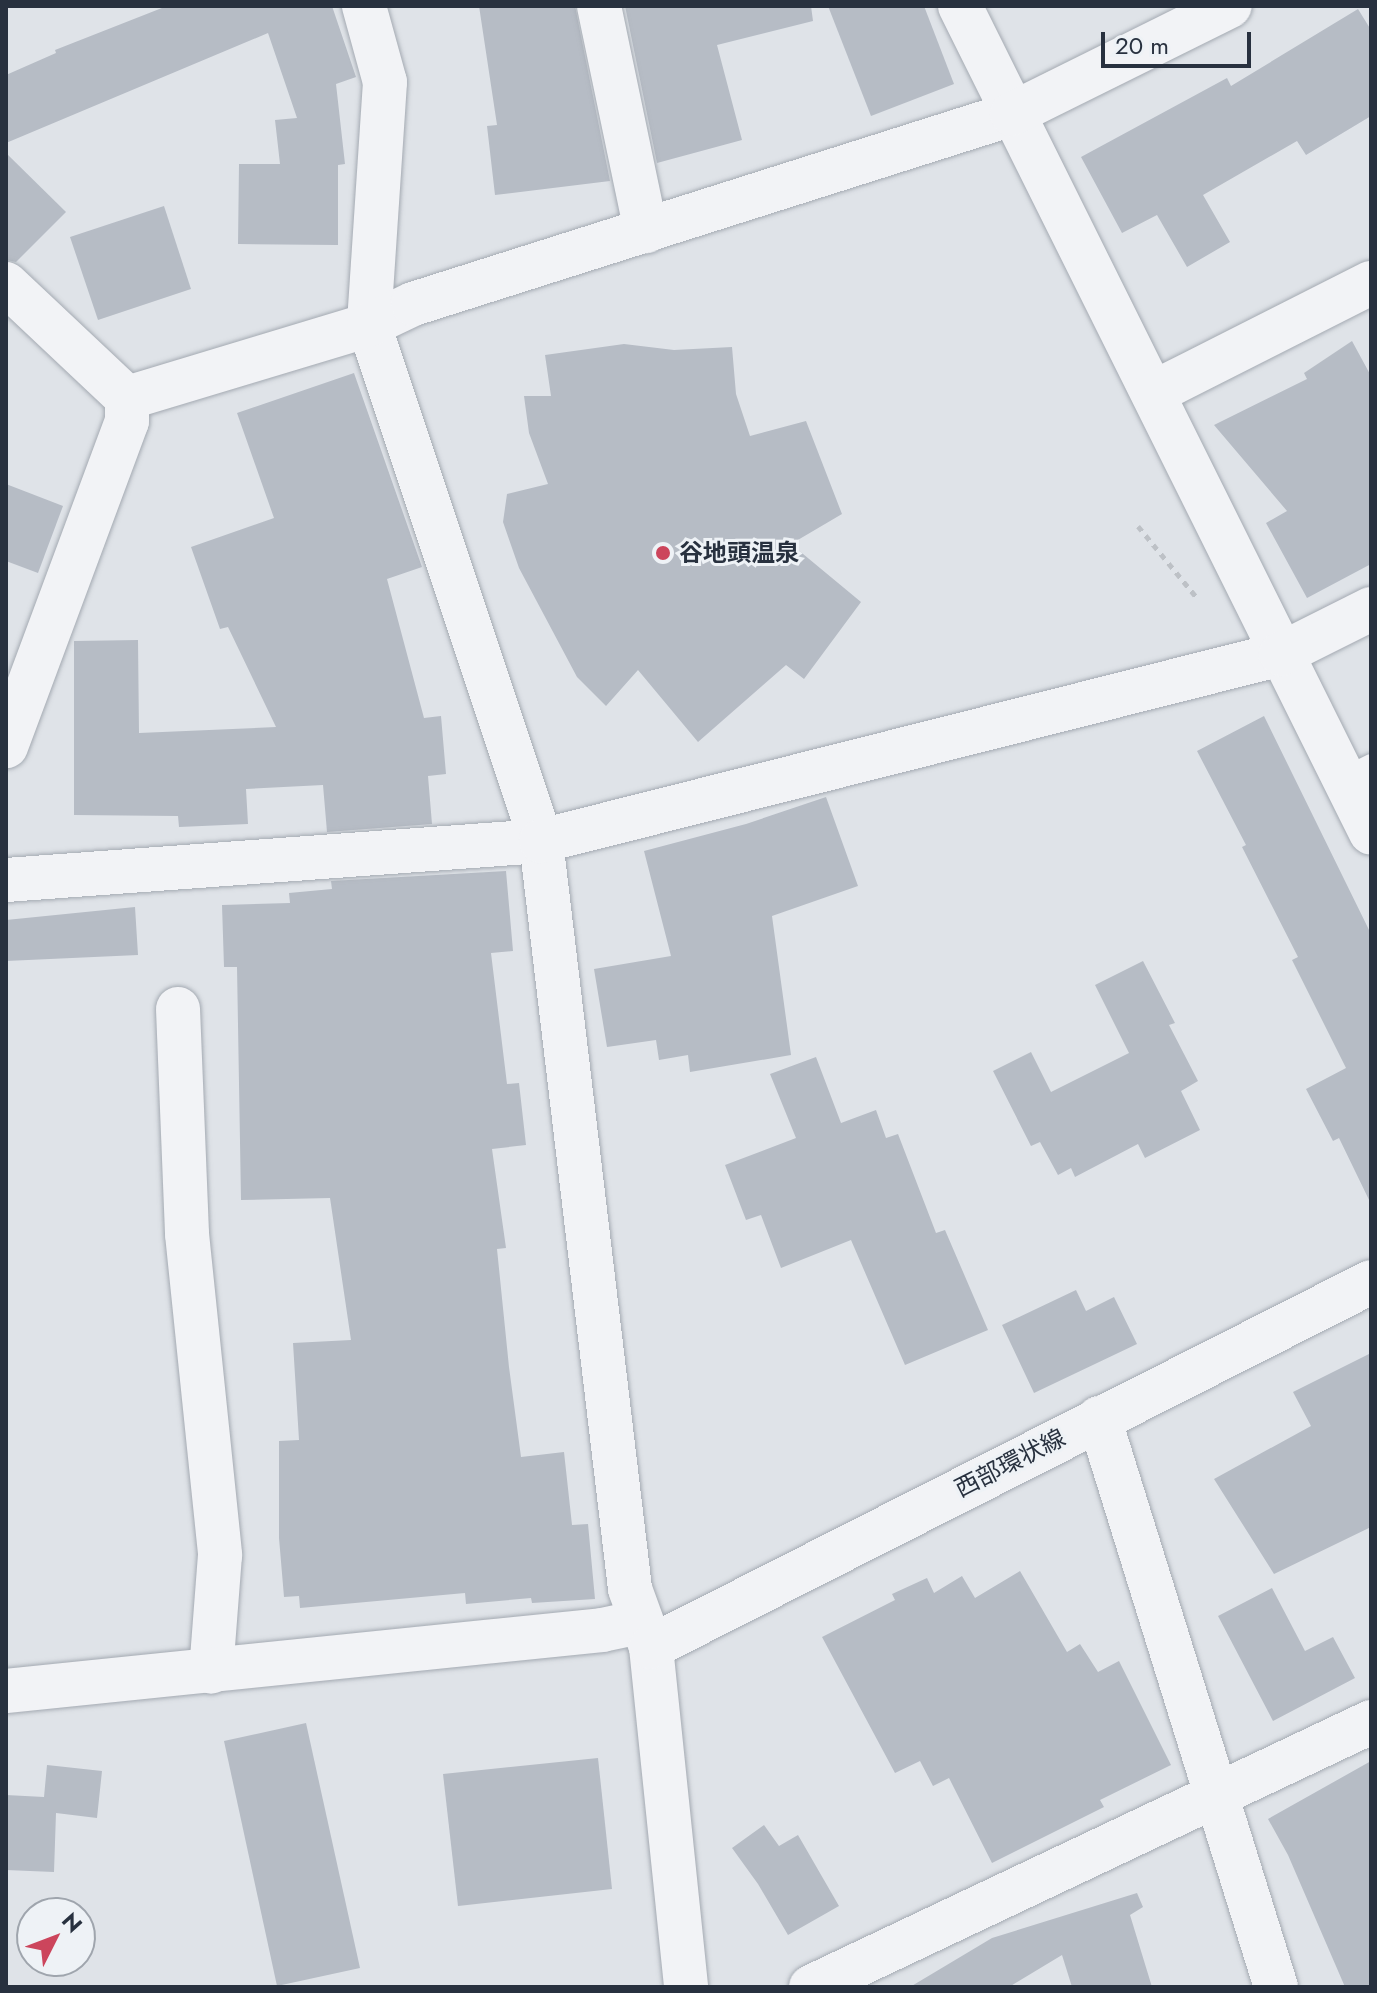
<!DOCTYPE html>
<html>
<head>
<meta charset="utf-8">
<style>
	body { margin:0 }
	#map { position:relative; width:1377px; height:1993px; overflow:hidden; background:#dfe3e8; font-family:Jost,"Noto Sans JP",sans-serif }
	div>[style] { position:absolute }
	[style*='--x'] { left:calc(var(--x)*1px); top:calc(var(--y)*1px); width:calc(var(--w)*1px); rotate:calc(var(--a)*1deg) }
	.building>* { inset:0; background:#b6bcc5 }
	.path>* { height:5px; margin-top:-2.5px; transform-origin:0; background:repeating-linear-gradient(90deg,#bdc1c6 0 6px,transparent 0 12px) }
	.roads { filter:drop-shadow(0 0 2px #a4aab2) drop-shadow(0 0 2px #a4aab2) }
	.service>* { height:24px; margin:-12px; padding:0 12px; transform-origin:12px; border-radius:12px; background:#f2f3f6 }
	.minor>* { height:44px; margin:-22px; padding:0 22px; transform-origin:22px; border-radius:22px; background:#f2f3f6 }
	.tertiary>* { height:44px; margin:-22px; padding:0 22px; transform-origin:22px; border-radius:22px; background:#f2f3f6 }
	.dots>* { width:22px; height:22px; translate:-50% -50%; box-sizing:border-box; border:4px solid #eef2f6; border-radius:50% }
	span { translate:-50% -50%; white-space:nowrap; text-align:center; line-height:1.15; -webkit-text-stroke:6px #eef2f6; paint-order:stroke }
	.poi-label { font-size:24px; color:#28313f; font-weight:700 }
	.left { translate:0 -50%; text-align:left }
	.street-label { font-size:24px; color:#28313f }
	.frame { position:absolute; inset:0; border:8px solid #28313f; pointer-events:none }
	.north { position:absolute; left:16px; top:1897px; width:80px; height:80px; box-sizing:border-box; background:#eef2f6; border:2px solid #9fa5ad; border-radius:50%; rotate:48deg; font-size:22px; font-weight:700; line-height:32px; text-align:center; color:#28313f }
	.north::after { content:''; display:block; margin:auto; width:28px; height:36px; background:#cc455c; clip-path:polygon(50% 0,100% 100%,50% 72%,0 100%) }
	.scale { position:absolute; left:1101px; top:32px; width:150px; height:36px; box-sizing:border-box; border:4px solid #28313f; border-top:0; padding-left:10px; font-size:24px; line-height:28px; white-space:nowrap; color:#28313f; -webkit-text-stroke:6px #eef2f6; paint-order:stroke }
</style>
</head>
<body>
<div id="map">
	<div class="building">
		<i style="clip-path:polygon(167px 6px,332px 6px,356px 77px,336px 84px,345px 164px,338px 165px,338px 245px,238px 244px,239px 164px,280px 164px,275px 120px,297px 118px,268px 33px,6px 143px,6px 75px,56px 53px,55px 50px)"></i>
		<i style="clip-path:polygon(479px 6px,575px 6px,610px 181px,495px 195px,487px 126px,497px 125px)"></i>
		<i style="clip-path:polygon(625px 6px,811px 6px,813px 21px,717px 45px,742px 140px,657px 163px)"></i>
		<i style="clip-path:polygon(828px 6px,924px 6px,954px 84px,871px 116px)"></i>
		<i style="clip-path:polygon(1358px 9px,1371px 30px,1371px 116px,1306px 155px,1297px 141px,1203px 195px,1230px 242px,1187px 267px,1157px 215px,1122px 233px,1081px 157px,1227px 78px,1231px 86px)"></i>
		<i style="clip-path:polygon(6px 153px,66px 212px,16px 262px,6px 260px)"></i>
		<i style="clip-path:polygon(164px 206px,191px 289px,98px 320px,70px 237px)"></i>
		<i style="clip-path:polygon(1352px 341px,1371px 376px,1371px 564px,1307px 598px,1266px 523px,1287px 511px,1214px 425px,1307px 379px,1304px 373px)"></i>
		<i style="clip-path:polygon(624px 344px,674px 350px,732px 347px,736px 394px,750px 436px,806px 421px,842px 514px,791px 544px,861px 602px,804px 679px,786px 665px,698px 742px,638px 670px,606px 706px,577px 677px,519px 568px,503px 522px,507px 494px,548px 484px,529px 433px,524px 396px,551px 396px,545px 355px)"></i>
		<i style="clip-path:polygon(354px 373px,422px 567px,387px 579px,424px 718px,441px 716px,446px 774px,428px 776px,432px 824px,327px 832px,323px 785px,246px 789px,248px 824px,179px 827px,178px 816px,74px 815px,74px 641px,138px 640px,139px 733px,276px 727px,228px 627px,220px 629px,191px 547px,274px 518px,237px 413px)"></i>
		<i style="clip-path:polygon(6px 484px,63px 506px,38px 573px,6px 561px)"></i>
		<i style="clip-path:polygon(1264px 716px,1371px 934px,1371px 1204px,1339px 1138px,1333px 1141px,1306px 1089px,1346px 1068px,1292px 960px,1298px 957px,1242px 847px,1246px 845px,1197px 751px)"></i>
		<i style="clip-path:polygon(826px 797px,858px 886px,772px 916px,791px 1055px,690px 1072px,688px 1055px,659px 1060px,656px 1040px,607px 1047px,594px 969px,671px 956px,644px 851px,746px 824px)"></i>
		<i style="clip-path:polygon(506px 871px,513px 951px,491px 953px,507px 1084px,519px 1083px,526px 1145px,492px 1149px,506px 1248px,497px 1249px,509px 1367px,521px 1457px,564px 1452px,572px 1525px,588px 1524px,595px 1599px,532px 1603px,531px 1598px,466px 1604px,465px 1593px,300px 1608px,299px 1596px,284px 1597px,279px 1538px,279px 1441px,299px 1440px,293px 1343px,351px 1340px,330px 1198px,241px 1200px,237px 967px,224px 967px,222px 905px,290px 903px,289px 893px,332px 889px,331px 881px)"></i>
		<i style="clip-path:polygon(135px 907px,138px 955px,6px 961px,6px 920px)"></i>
		<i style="clip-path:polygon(1143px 961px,1175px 1023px,1169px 1025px,1198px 1081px,1181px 1091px,1200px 1130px,1145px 1158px,1138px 1144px,1075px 1177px,1071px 1168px,1058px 1175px,1040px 1142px,1031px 1146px,993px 1071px,1031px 1052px,1051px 1092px,1129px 1053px,1095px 985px)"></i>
		<i style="clip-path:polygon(816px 1057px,841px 1123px,876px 1110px,886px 1138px,898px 1134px,936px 1233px,945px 1230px,988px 1330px,905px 1365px,851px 1240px,781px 1268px,761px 1215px,746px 1220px,725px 1165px,796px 1138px,770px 1074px)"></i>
		<i style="clip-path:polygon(1076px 1290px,1086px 1311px,1114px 1297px,1137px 1344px,1034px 1393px,1002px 1325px)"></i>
		<i style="clip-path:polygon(1371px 1353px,1371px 1527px,1274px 1574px,1214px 1479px,1311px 1426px,1293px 1392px)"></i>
		<i style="clip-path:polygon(1020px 1571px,1067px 1652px,1080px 1644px,1098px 1672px,1119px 1661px,1171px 1765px,1100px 1800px,1104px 1807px,992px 1863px,949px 1778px,933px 1786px,920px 1761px,895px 1773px,822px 1637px,895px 1600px,892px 1594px,927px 1578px,934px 1593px,962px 1576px,975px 1598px)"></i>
		<i style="clip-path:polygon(1272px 1588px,1305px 1651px,1333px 1637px,1355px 1678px,1273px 1721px,1218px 1616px)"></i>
		<i style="clip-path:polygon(306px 1723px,360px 1968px,277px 1986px,224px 1741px)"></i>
		<i style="clip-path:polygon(598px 1758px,612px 1889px,458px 1906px,443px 1774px)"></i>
		<i style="clip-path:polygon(1371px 1761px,1371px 1987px,1345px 1987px,1288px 1855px,1268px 1819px)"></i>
		<i style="clip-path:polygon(47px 1765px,102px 1771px,97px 1818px,56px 1813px,54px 1872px,6px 1870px,6px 1795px,44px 1797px)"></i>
		<i style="clip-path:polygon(764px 1825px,779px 1846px,798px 1835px,839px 1906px,788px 1935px,758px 1884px,732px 1848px)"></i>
		<i style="clip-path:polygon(1137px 1893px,1143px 1907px,1130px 1915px,1152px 1987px,1072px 1987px,1062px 1955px,1009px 1987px,910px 1987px,992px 1938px)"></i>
	</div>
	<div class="path">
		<i style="--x:1138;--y:526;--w:94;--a:50.6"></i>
	</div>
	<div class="roads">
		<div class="service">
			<i style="--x:1344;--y:780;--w:30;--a:-27"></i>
		</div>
		<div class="minor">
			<i style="--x:364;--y:6;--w:79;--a:74.6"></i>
			<i style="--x:385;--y:82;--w:244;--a:93.8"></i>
			<i style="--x:369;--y:325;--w:544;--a:71.57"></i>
			<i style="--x:541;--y:841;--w:753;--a:83.21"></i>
			<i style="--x:630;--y:1589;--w:62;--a:70.1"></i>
			<i style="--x:651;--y:1647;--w:342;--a:84.1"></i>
			<i style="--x:599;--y:6;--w:230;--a:78.2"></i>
			<i style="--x:960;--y:6;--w:923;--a:63.57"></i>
			<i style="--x:6;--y:284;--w:166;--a:43.3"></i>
			<i style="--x:127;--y:398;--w:23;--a:90"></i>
			<i style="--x:127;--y:421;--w:347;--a:110.4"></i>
			<i style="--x:1153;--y:393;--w:244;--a:-26.8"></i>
			<i style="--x:127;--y:398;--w:253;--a:-16.8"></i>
			<i style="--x:6;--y:880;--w:536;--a:-4.17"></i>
			<i style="--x:541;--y:841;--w:763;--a:-14.18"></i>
			<i style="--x:1281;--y:654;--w:101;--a:-26.6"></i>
			<i style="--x:178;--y:1009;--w:225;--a:87.7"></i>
			<i style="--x:187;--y:1234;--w:323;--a:84.1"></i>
			<i style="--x:220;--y:1555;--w:117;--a:94.4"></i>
			<i style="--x:1099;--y:1418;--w:596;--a:72.72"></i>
			<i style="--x:6;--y:1691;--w:599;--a:-5.84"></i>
			<i style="--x:602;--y:1630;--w:40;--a:-12"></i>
			<i style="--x:811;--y:1987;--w:620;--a:-25.32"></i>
		</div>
		<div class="tertiary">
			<i style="--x:369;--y:325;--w:49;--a:-25.5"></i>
			<i style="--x:413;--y:304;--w:628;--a:-17.6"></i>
			<i style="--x:1012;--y:114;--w:243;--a:-26.4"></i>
			<i style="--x:651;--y:1647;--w:807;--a:-26.88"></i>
		</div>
	</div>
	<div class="dots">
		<i style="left:663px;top:553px;background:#cc455c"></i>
	</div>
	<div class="poi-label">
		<span class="left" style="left:679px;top:553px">谷地頭温泉</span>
	</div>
	<div class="street-label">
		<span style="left:1010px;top:1463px;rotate:-27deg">西部環状線</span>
	</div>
	<div class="frame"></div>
	<div class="north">N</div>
	<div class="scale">20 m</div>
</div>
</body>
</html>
